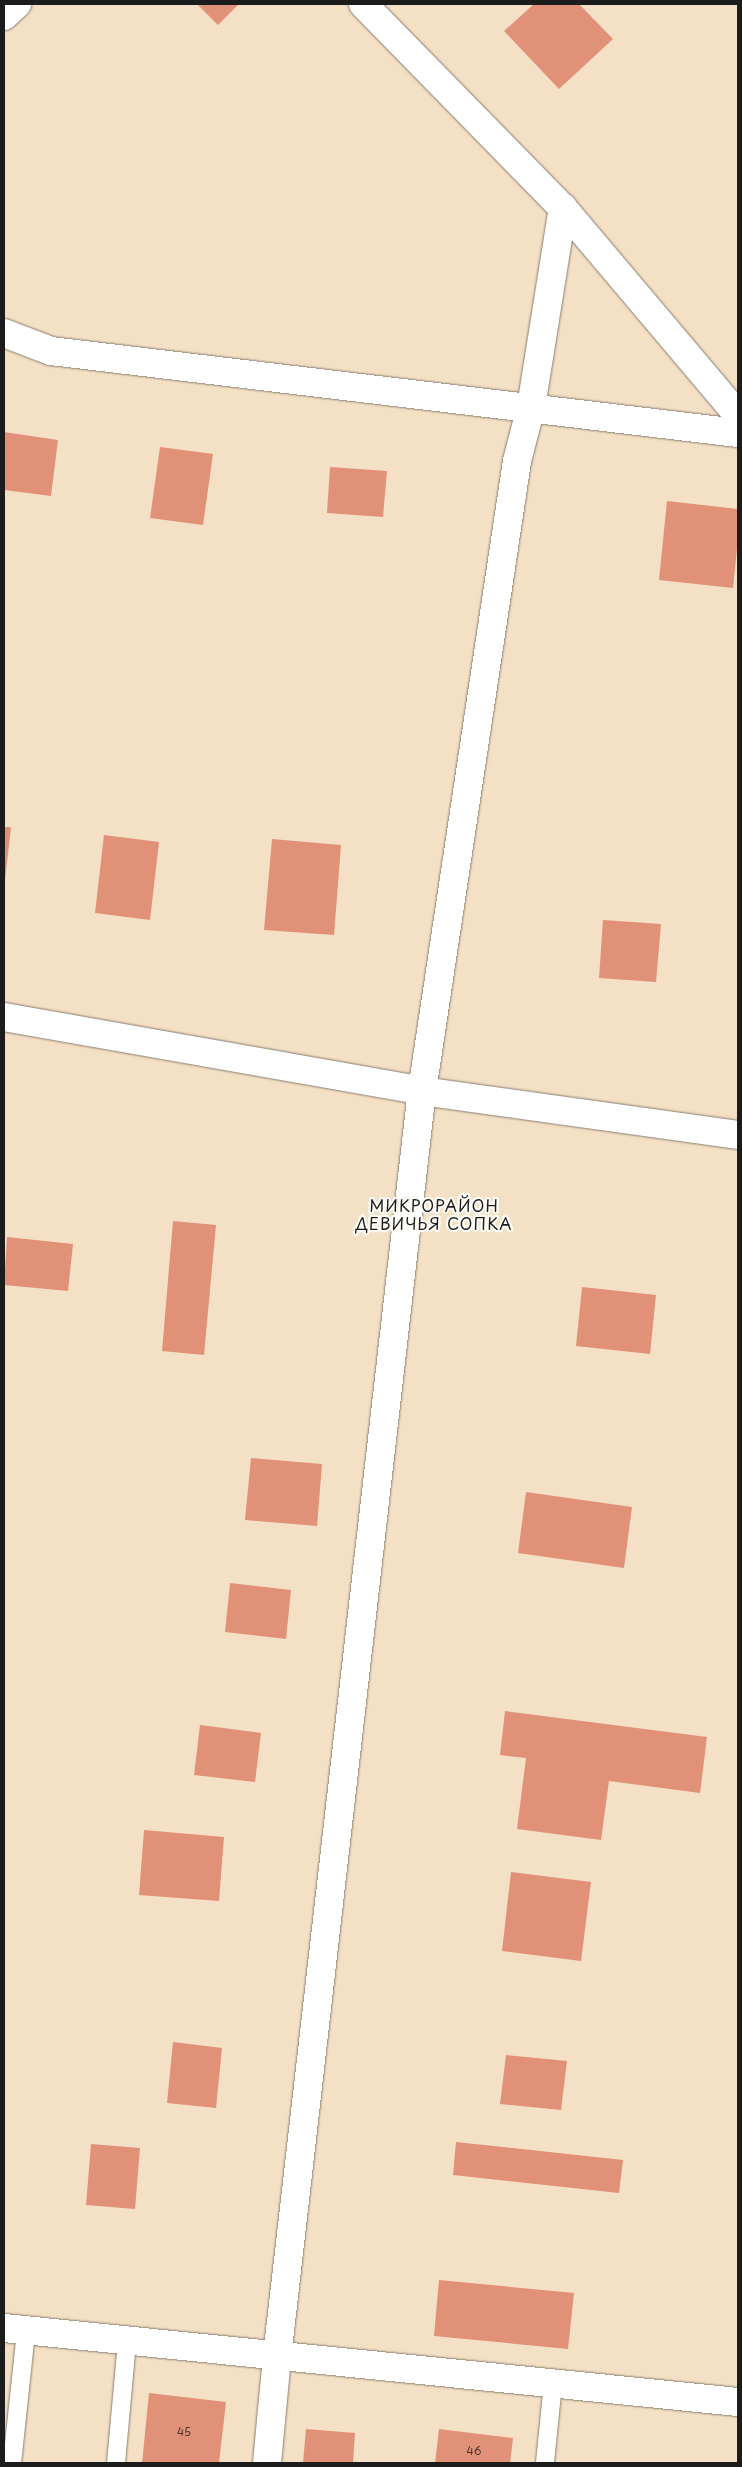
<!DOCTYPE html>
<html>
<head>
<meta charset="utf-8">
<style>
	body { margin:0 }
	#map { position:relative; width:742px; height:2467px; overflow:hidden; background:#f4e0c5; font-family:"Playpen Sans",sans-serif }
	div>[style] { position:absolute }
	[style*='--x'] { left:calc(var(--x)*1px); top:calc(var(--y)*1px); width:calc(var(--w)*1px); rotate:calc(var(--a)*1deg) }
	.building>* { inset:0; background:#e29179 }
	.roads { filter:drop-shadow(0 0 1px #887e70) drop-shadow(0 0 1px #887e70) }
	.service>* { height:18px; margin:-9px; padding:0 9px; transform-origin:9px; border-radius:9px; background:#fff }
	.minor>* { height:28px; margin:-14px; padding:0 14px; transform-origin:14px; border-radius:14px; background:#fff }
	span { translate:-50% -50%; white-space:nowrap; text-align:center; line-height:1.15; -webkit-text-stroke:4.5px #fdfcf7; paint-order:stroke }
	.number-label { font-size:11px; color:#4e3933 }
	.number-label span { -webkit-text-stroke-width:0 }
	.quarter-label { font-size:16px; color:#1c1c1c; letter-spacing:1px }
	.frame { position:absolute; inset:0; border:5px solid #1c1c1c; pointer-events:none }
</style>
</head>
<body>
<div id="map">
	<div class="building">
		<i style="clip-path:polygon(197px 4px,239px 4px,218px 25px)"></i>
		<i style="clip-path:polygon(534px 4px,579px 4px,613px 39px,559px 89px,504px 31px)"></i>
		<i style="clip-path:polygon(4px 432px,58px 440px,51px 496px,4px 490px)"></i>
		<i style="clip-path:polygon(160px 447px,213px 454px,203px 525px,150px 518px)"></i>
		<i style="clip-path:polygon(330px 467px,387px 471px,383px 517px,327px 513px)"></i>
		<i style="clip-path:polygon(667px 501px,738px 509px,738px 539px,733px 588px,659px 580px)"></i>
		<i style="clip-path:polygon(4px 827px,11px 827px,5px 880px,4px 880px)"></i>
		<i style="clip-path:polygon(104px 835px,159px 842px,150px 920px,95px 913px)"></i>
		<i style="clip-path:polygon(272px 839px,341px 845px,334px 935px,264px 930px)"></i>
		<i style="clip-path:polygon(603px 920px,661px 924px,656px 982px,599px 978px)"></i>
		<i style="clip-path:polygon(173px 1221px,216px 1225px,204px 1355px,162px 1351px)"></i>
		<i style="clip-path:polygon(7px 1237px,73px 1244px,68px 1291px,4px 1285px)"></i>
		<i style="clip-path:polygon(582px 1287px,656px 1295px,650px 1354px,576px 1346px)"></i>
		<i style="clip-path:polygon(251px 1458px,322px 1464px,317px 1526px,245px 1520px)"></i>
		<i style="clip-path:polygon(526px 1492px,632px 1507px,624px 1568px,518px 1553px)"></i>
		<i style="clip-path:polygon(230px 1583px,291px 1590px,286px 1639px,225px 1632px)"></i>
		<i style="clip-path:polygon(505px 1711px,707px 1737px,700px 1793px,609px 1781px,601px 1840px,517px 1829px,526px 1758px,500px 1755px)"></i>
		<i style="clip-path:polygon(200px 1725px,261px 1733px,255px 1782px,194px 1775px)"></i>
		<i style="clip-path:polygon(144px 1830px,224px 1837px,219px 1901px,139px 1895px)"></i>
		<i style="clip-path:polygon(511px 1872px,591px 1882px,581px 1961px,502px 1951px)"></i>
		<i style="clip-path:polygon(173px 2042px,222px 2048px,216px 2108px,167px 2103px)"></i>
		<i style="clip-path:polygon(506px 2055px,567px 2061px,561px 2110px,500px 2104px)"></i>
		<i style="clip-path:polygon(456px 2142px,623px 2160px,619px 2193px,453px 2175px)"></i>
		<i style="clip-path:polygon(91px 2144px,140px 2148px,135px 2209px,86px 2205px)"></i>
		<i style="clip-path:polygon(439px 2280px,574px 2293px,568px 2349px,434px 2336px)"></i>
		<i style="clip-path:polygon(149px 2393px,226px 2402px,219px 2463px,142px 2463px)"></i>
		<i style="clip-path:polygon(306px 2429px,355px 2433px,353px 2463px,303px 2463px)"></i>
		<i style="clip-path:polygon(439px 2429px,513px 2438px,510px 2463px,435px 2463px)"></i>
	</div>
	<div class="roads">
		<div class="service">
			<i style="--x:12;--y:2463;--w:133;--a:-83.9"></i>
			<i style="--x:116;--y:2463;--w:122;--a:-84.8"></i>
			<i style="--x:545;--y:2463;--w:80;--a:-84.3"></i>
		</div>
		<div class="minor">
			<i style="--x:363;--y:4;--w:286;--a:45.6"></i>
			<i style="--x:563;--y:208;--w:271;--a:49.8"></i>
			<i style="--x:4;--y:16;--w:18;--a:-43"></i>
			<i style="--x:4;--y:333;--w:50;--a:21"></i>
			<i style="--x:51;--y:351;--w:692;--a:6.81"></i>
			<i style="--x:4;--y:1017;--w:424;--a:10"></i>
			<i style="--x:422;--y:1091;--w:319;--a:7.9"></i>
			<i style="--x:4;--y:2328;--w:738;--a:5.76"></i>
			<i style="--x:267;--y:2463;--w:106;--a:-84.6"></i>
			<i style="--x:277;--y:2357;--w:1274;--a:-83.47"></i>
			<i style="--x:422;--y:1091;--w:637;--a:-81.42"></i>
			<i style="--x:517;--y:461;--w:56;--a:-75.5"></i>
			<i style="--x:531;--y:407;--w:202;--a:-80.9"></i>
		</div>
	</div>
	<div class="number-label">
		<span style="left:184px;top:2432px">45</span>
		<span style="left:474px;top:2451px">46</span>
	</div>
	<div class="quarter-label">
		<span style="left:434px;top:1214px">МИКРОРАЙОН<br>ДЕВИЧЬЯ СОПКА</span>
	</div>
	<div class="frame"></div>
</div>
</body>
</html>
